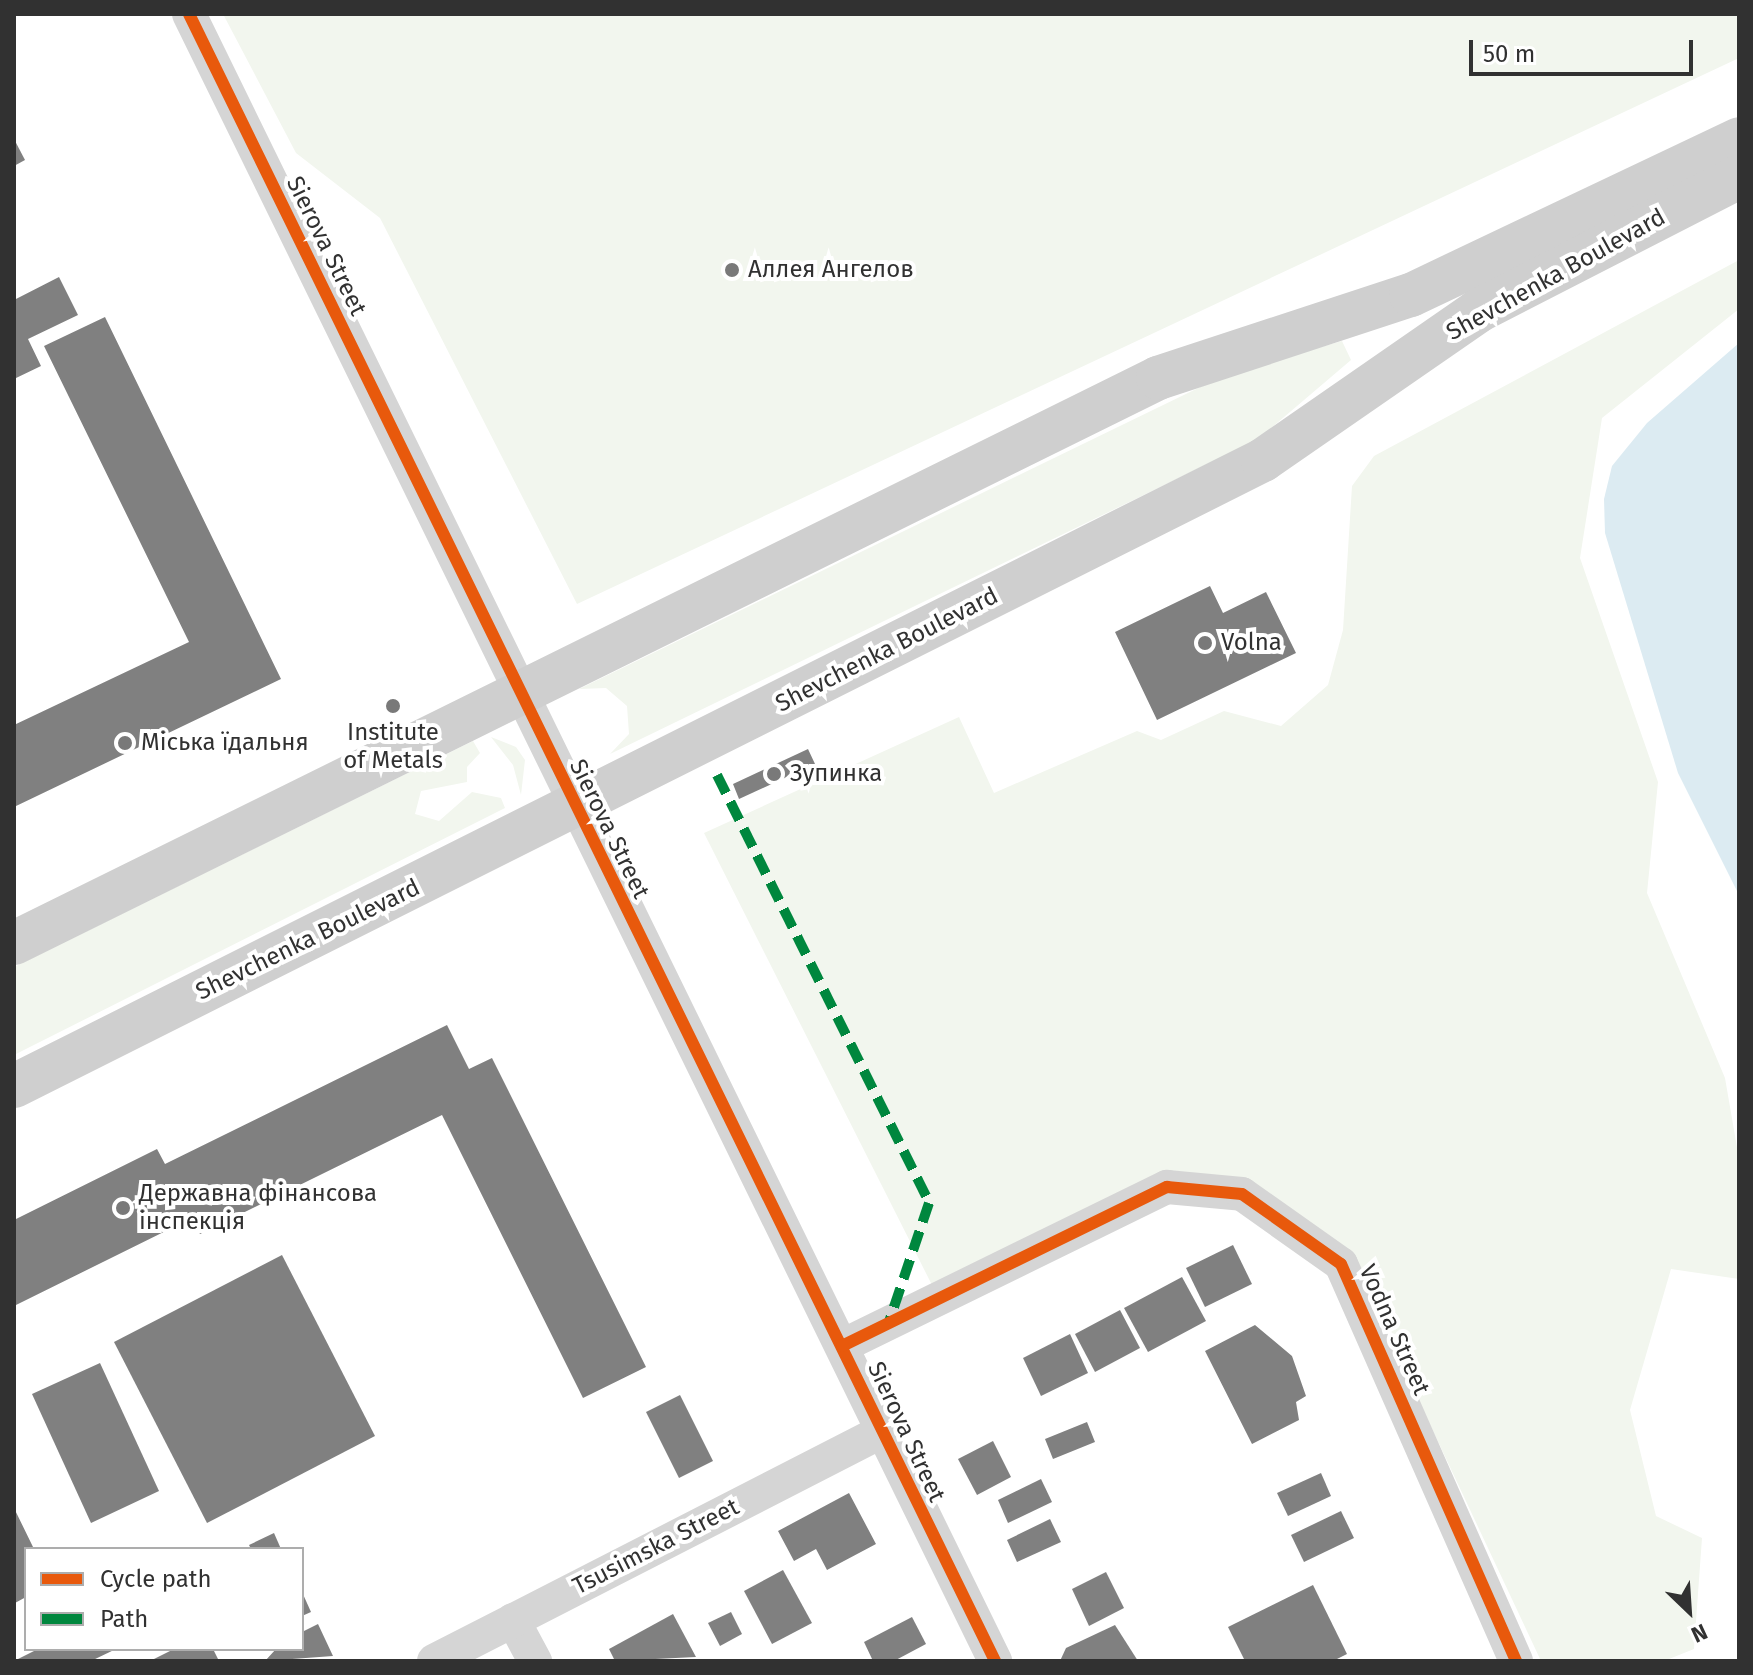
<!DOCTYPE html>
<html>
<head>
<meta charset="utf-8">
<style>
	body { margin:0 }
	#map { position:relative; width:1753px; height:1675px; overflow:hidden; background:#fff; font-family:"Fira Sans",sans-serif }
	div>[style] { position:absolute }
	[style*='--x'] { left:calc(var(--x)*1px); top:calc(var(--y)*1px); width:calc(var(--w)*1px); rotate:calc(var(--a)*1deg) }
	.green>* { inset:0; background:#f2f6ee }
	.water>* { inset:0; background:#dcebf2 }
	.building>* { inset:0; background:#808080 }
	.street>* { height:34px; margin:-17px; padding:0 17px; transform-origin:17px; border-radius:17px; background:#d5d5d5 }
	.secondary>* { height:44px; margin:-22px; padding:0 22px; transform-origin:22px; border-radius:22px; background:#cfcfcf }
	.quiet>* { height:10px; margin-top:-5px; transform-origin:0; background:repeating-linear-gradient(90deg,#00873e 0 20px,transparent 0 30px) }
	.cycleway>* { height:12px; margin:-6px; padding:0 6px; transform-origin:6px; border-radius:6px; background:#e8590c }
	.dots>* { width:22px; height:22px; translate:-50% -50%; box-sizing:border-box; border:4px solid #fff; border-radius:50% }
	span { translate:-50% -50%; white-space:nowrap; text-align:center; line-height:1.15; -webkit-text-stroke:8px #fff; paint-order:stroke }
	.street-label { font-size:24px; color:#313131 }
	.poi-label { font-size:24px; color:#313131 }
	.left { translate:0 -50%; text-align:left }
	.frame { position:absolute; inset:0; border:16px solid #313131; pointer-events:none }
	.legend { position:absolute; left:24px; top:1547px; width:280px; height:104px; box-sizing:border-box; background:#fff; border:2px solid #adadad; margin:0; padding:10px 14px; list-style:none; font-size:24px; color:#313131 }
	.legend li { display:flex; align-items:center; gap:16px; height:40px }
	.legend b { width:40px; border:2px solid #adadad }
	.north { position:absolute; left:1649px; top:1571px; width:80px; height:80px; -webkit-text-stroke:6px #fff; paint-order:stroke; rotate:155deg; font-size:22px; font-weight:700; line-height:32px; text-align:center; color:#313131 }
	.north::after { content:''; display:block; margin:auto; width:28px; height:36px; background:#313131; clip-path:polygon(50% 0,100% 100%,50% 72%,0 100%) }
	.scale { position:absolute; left:1469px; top:40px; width:224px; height:36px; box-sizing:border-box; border:4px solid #313131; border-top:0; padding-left:10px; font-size:24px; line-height:28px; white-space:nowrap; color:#313131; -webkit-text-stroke:6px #fff; paint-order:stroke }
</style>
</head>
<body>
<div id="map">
	<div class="green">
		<i style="clip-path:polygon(223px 14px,1739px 14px,1739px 58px,577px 604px,380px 218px,296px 153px)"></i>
		<i style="clip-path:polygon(1739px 260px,1739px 309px,1602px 418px,1580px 558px,1658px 782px,1647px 893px,1725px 1078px,1739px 1159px,1739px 1279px,1671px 1269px,1630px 1410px,1656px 1516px,1702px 1538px,1694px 1649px,1664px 1661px,1541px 1661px,1349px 1252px,1169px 1174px,934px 1289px,704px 833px,959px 717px,994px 793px,1137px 731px,1161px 740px,1224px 711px,1281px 726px,1328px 685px,1343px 630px,1352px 486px,1374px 456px)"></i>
		<i style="clip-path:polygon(1342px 341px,1351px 360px,1257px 440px,610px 754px,629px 734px,627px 706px,606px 688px,579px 689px,1227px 374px)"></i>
		<i style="clip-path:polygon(491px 737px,516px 747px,525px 760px,521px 795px,513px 765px)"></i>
		<i style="clip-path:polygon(473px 741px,480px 753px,467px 767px,467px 782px,421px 791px,415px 814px,439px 821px,472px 792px,501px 798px,505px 808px,14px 1055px,14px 967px)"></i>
	</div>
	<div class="water">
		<i style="clip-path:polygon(1739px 343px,1739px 895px,1678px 773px,1605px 533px,1604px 499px,1612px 466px,1647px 423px)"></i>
	</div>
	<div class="building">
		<i style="clip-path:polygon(14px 139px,25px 160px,14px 166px)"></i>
		<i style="clip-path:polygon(59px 277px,78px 315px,28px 339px,41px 366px,14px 379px,14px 300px)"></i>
		<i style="clip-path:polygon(105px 317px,281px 679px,14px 807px,14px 725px,189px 642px,44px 346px)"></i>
		<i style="clip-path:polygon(1210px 586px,1223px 613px,1266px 592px,1296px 653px,1157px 720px,1115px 632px)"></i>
		<i style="clip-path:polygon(808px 749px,815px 764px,739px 799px,733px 784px)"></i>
		<i style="clip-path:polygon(447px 1025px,469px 1069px,492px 1058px,646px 1367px,583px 1398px,442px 1115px,200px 1234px,192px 1218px,14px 1306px,14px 1220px,157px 1149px,165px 1164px)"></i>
		<i style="clip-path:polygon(1233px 1245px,1252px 1284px,1205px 1307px,1186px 1268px)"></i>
		<i style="clip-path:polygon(282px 1255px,375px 1436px,207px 1523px,114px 1342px)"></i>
		<i style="clip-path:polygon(1182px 1277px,1206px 1321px,1148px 1352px,1124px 1308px)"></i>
		<i style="clip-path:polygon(1120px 1310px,1140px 1348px,1095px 1372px,1075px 1334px)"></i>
		<i style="clip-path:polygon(1255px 1325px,1292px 1356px,1306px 1396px,1296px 1402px,1299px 1420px,1252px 1444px,1205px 1351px)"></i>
		<i style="clip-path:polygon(1070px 1334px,1088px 1373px,1041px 1396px,1023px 1358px)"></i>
		<i style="clip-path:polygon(100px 1363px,159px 1491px,91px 1523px,32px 1394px)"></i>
		<i style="clip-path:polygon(680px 1395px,713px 1461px,679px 1478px,646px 1412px)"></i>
		<i style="clip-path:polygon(1087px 1422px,1095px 1442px,1053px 1459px,1045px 1439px)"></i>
		<i style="clip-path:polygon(993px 1441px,1011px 1477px,977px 1495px,958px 1459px)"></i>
		<i style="clip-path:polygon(1321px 1473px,1331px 1496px,1288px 1516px,1277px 1493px)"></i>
		<i style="clip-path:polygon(1041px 1479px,1052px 1502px,1008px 1523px,998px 1500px)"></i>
		<i style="clip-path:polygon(849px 1493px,876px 1544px,827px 1570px,816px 1549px,794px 1561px,778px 1531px)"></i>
		<i style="clip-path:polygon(14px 1508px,34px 1549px,26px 1549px,26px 1597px,15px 1603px)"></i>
		<i style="clip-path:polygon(1341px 1511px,1354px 1538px,1304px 1562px,1291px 1535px)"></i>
		<i style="clip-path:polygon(1050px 1519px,1061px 1542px,1017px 1562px,1007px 1540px)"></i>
		<i style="clip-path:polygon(274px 1533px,281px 1549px,251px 1549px,249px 1545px)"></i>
		<i style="clip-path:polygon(783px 1570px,812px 1623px,772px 1644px,744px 1591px)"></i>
		<i style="clip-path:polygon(1106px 1572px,1124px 1608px,1089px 1626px,1072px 1589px)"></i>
		<i style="clip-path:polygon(1313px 1585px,1347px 1654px,1333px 1661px,1245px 1661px,1228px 1627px)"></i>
		<i style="clip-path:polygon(302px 1592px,311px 1612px,302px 1616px)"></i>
		<i style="clip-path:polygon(731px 1612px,742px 1634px,720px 1646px,708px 1623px)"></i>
		<i style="clip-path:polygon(673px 1614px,696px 1657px,615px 1661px,609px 1649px)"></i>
		<i style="clip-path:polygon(912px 1617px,926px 1644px,894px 1661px,873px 1661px,864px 1642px)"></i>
		<i style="clip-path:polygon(318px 1624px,333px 1656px,265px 1661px,276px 1649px,302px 1649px,302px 1632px)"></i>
		<i style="clip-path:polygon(1115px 1625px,1138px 1661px,1060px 1661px,1066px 1648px)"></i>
		<i style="clip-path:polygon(38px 1649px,116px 1649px,91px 1661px,14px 1661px)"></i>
		<i style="clip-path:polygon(174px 1649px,213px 1649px,219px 1661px,150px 1661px)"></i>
	</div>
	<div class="street">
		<i style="--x:189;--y:14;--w:1834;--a:63.92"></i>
		<i style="--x:842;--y:1346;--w:362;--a:-26.1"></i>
		<i style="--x:1167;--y:1187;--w:75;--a:5.3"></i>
		<i style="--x:1242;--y:1194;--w:121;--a:35.3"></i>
		<i style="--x:1341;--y:1264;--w:434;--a:66.2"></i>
		<i style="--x:513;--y:1620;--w:47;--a:61.8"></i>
		<i style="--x:434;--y:1661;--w:500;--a:-27.13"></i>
	</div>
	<div class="secondary">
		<i style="--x:14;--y:943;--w:1276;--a:-26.28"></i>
		<i style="--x:1158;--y:378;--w:266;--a:-18.2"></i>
		<i style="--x:1411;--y:295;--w:363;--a:-25.4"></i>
		<i style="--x:14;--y:1086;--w:1397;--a:-26.62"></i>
		<i style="--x:1263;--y:460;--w:262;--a:-34.7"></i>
		<i style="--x:1478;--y:311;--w:293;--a:-27.2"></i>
	</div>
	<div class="quiet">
		<i style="--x:717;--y:775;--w:478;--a:63.6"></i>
		<i style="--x:929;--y:1203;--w:126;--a:108.6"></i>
	</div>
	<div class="cycleway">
		<i style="--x:189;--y:14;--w:1834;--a:63.92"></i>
		<i style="--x:842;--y:1346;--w:362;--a:-26.1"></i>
		<i style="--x:1167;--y:1187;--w:75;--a:5.3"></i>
		<i style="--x:1242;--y:1194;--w:121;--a:35.3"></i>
		<i style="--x:1341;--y:1264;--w:434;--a:66.2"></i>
	</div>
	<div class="dots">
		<i style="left:732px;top:270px;background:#797979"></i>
		<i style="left:1205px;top:643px;background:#797979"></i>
		<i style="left:393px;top:706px;background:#797979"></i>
		<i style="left:125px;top:743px;background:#797979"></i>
		<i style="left:774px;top:774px;background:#797979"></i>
		<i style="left:123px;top:1208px;background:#797979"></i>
	</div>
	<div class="street-label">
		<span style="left:326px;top:246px;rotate:64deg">Sierova Street</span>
		<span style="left:1556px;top:275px;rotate:-29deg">Shevchenka Boulevard</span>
		<span style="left:887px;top:650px;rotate:-27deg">Shevchenka Boulevard</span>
		<span style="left:609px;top:829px;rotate:64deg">Sierova Street</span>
		<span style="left:308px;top:940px;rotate:-26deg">Shevchenka Boulevard</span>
		<span style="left:1394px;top:1330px;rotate:66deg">Vodna Street</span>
		<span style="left:906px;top:1432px;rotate:65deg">Sierova Street</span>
		<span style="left:656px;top:1547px;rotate:-27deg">Tsusimska Street</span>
	</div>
	<div class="poi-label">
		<span class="left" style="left:748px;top:270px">Аллея Ангелов</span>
		<span class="left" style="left:1221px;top:643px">Volna</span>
		<span style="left:393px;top:747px">Institute<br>of Metals</span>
		<span class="left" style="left:141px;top:743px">Міська їдальня</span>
		<span class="left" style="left:790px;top:774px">Зупинка</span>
		<span class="left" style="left:139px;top:1208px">Державна фінансова<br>інспекція</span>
	</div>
	<div class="frame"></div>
	<ul class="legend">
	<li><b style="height:10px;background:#e8590c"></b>Cycle path</li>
	<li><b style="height:10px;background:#00873e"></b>Path</li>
	</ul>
	<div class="north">N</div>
	<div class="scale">50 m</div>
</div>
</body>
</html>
